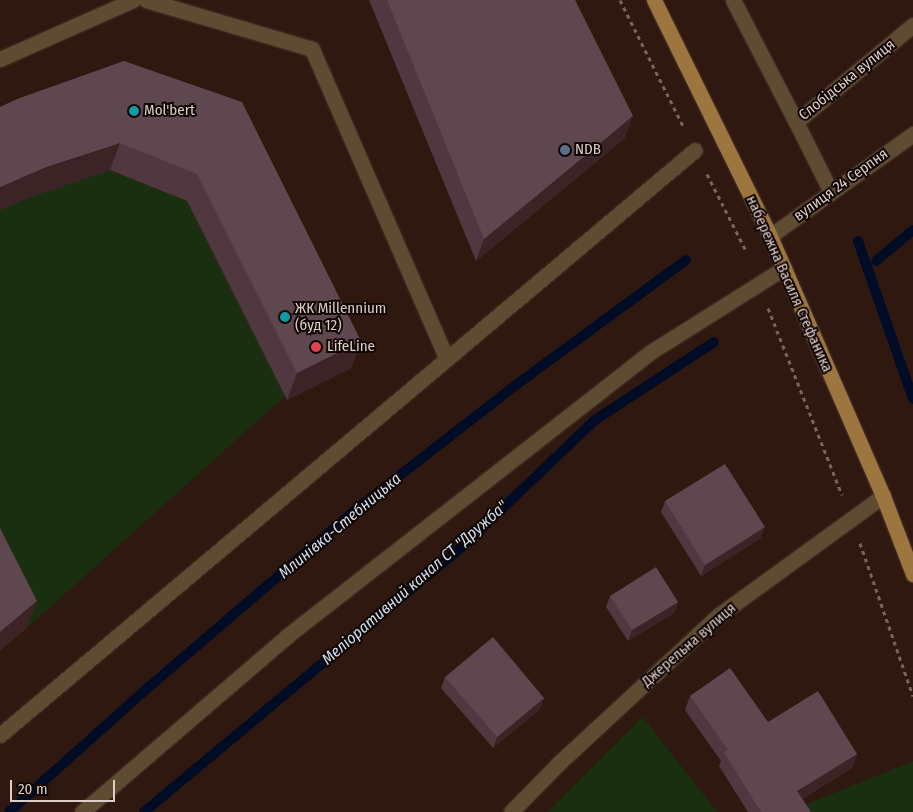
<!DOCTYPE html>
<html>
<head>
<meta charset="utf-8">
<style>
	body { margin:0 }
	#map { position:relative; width:913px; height:812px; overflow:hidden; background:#2f180f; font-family:"Fira Sans Condensed",sans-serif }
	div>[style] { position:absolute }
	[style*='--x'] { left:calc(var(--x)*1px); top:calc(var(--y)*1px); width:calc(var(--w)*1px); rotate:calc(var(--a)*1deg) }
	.green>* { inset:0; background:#192f0f }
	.stream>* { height:10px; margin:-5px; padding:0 5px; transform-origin:5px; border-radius:5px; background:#000b25 }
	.path>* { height:3px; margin-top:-1.5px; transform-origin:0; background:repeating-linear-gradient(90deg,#79645d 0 4px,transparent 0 8px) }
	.roads { filter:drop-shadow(0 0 1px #4b352c) drop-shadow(0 0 1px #4b352c) }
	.minor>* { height:15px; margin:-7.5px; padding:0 7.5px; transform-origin:7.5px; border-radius:7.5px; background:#5d4b32 }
	.major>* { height:15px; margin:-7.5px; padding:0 7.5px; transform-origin:7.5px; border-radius:7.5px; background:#9c753f }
	.wall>* { inset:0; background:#503740 }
	.shaded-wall>* { inset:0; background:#3c2426 }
	.building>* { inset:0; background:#5f474f }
	.dots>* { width:14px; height:14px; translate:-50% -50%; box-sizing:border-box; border:2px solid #100604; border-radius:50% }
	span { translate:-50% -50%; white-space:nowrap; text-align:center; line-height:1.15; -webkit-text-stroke:4px #100604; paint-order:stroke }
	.street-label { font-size:15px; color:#ddcdc7 }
	.poi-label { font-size:15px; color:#ddcdc7 }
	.left { translate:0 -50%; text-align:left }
	.water-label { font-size:16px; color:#d1dfef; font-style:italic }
	.scale { position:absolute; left:10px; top:780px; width:105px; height:22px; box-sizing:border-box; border:2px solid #ddcdc7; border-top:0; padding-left:6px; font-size:15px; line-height:18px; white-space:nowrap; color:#ddcdc7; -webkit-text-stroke:4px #100604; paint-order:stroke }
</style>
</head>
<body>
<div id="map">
	<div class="green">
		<i style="clip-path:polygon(110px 170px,187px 201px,285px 396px,27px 628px,0 576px,0 210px,36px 195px)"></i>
		<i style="clip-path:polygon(643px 717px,717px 812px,547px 812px)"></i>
		<i style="clip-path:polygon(913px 761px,913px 812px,787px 812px)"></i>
	</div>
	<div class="stream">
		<i style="--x:858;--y:241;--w:167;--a:70.8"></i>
		<i style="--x:876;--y:261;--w:48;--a:-40"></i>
		<i style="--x:9;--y:812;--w:180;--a:-41.8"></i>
		<i style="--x:143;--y:692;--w:278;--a:-40.6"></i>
		<i style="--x:354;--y:511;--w:205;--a:-37.9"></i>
		<i style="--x:516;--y:385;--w:211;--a:-36.3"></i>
		<i style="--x:144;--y:812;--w:414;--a:-39.8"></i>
		<i style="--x:462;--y:547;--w:184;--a:-43.7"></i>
		<i style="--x:595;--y:420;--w:142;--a:-33.2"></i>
	</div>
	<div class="path">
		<i style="--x:620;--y:0;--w:143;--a:63.4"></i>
		<i style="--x:707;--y:174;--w:86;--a:63.1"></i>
		<i style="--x:768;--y:308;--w:201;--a:68.4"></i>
		<i style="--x:860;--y:543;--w:162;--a:70.9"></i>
	</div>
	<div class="roads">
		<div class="minor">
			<i style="--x:146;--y:0;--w:173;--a:16.4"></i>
			<i style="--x:312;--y:49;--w:338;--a:66.5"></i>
			<i style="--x:733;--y:0;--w:137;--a:62.7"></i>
			<i style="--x:0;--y:59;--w:145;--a:-23.9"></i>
			<i style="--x:831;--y:192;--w:78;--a:-116.6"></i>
			<i style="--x:796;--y:122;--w:152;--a:-39.7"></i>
			<i style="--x:770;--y:236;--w:176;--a:-35.5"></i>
			<i style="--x:0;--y:735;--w:908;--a:-40.09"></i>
			<i style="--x:82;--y:812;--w:270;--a:-40.6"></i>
			<i style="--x:287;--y:636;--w:459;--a:-38"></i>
			<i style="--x:649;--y:353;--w:160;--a:-32.2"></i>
			<i style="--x:511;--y:812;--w:69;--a:-45.6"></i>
			<i style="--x:559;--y:763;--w:218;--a:-42.8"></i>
			<i style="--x:719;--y:615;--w:203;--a:-36"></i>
		</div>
		<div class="major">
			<i style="--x:654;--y:0;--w:263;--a:63.8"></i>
			<i style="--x:770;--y:236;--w:283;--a:66.5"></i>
			<i style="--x:883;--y:496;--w:84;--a:69"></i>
		</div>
	</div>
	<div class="wall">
		<i style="clip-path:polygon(369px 0,575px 0,625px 138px,476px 261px)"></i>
		<i style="clip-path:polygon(124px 61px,361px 341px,351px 368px,287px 400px,187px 201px,110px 170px,36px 195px,0 210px,0 107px)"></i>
		<i style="clip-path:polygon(665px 501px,761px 538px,701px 576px,661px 512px)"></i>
		<i style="clip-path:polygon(610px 596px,678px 602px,674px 613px,628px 641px,606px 607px)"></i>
		<i style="clip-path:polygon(445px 677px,544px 698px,540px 709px,493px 748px,441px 688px)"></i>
		<i style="clip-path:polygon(690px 696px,768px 722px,857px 754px,852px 768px,802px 799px,811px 812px,748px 812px,719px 766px,721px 761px,685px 710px)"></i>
	</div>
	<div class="shaded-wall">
		<i style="clip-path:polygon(633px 116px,625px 138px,476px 261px,484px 239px)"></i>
		<i style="clip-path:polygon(120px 143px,110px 170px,36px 195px,0 210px,0 187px,46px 167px)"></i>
		<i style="clip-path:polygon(361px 341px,351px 368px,287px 400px,297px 373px)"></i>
		<i style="clip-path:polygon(765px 527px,761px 538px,701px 576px,705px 565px)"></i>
		<i style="clip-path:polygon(37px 601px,27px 628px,0 651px,0 632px)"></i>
		<i style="clip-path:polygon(678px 602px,674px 613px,628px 641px,632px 630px)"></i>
		<i style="clip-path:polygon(544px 698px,540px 709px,493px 748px,497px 737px)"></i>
		<i style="clip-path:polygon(857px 754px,852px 768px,792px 805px,797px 791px)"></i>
	</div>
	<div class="building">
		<i style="clip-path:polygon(387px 0,575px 0,633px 116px,484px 239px)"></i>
		<i style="clip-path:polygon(124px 61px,242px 102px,361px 341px,297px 373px,197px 174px,120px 143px,46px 167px,0 187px,0 107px,17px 99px)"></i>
		<i style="clip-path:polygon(725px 464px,765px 527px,705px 565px,665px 501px)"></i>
		<i style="clip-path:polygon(0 528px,37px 601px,0 632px)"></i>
		<i style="clip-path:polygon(656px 567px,678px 602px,632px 630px,610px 596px)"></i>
		<i style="clip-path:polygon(493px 637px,544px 698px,497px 737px,445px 677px)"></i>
		<i style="clip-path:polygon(730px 668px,768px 722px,818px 691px,857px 754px,797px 791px,811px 812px,761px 812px,724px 752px,728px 750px,690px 696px)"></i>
	</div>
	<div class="dots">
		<i style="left:134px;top:111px;background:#0f9aa8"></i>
		<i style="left:565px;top:150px;background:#5c6f8a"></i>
		<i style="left:285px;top:317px;background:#0f9aa8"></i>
		<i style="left:316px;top:347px;background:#e0444e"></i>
	</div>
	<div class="street-label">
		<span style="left:847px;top:80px;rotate:-39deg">Слобідська вулиця</span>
		<span style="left:841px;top:185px;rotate:-36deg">вулиця 24 Серпня</span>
		<span style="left:789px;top:284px;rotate:66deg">набережна Василя Стефаника</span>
		<span style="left:689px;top:645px;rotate:-41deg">Джерельна вулиця</span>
	</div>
	<div class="poi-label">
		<span class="left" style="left:144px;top:111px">Mol'bert</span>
		<span class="left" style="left:575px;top:150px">NDB</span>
		<span class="left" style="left:295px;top:317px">ЖК Millennium<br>(буд 12)</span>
		<span class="left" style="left:327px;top:347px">LifeLine</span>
	</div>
	<div class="water-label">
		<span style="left:340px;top:526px;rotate:-40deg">Млинівка-Стебницька</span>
		<span style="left:415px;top:583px;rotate:-41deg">Меліоративний канал СТ "Дружба"</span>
	</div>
	<div class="scale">20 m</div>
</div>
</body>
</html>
